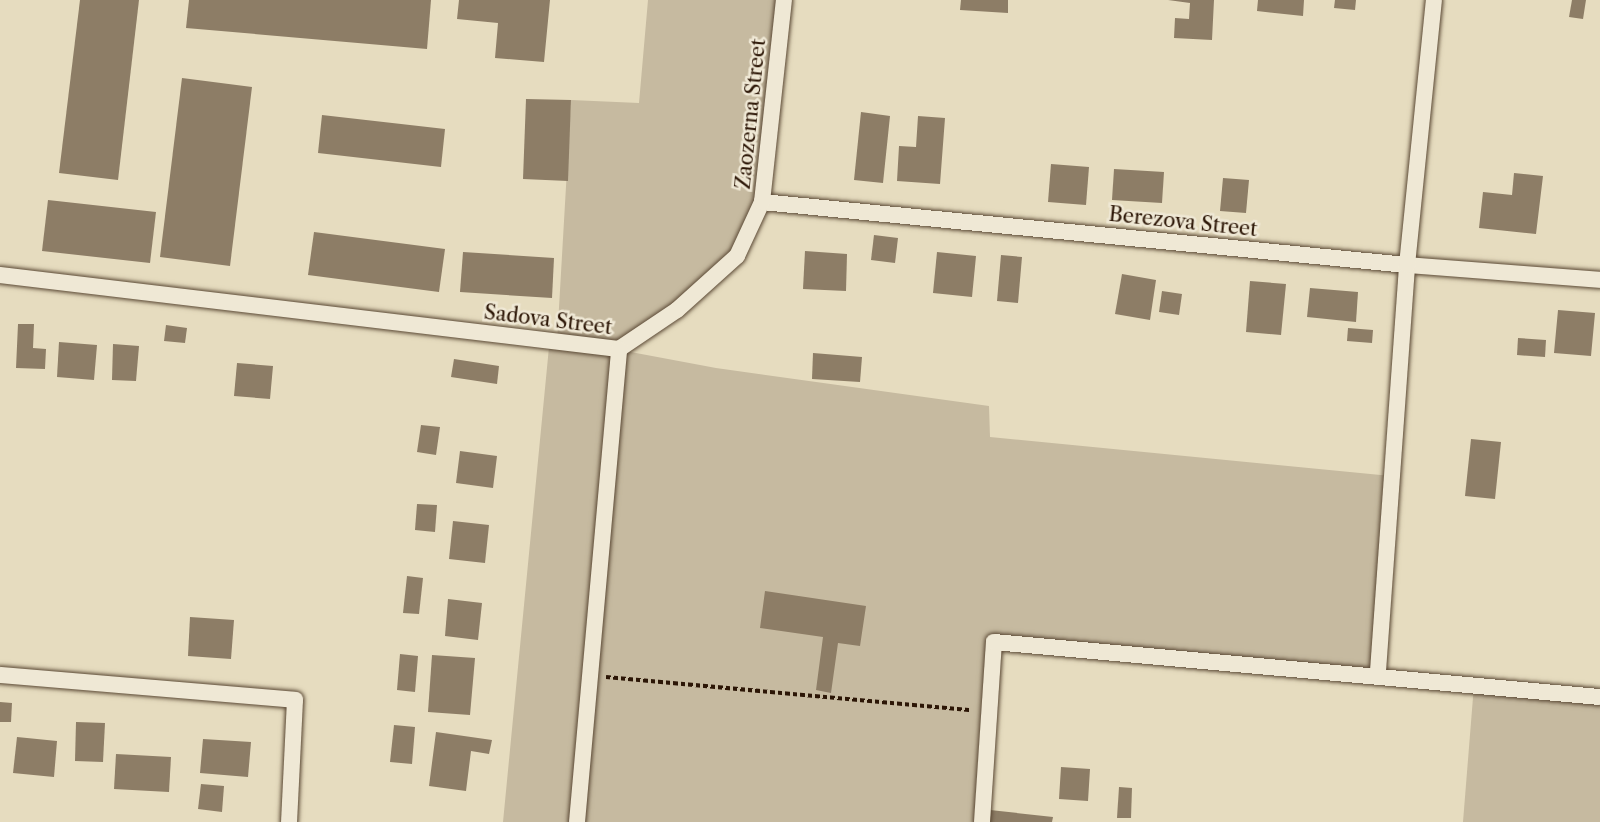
<!DOCTYPE html>
<html>
<head>
<meta charset="utf-8">
<style>
	body { margin:0 }
	#map { position:relative; width:1600px; height:822px; overflow:hidden; background:#e6dcbf; font-family:"Libre Caslon Text",serif }
	div>[style] { position:absolute }
	[style*='--x'] { left:calc(var(--x)*1px); top:calc(var(--y)*1px); width:calc(var(--w)*1px); rotate:calc(var(--a)*1deg) }
	.green>* { inset:0; background:#c6baa0 }
	.building>* { inset:0; background:#8d7d66 }
	.path>* { height:4px; margin-top:-2px; transform-origin:0; background:repeating-linear-gradient(90deg,#2c1606 0 4.5px,transparent 0 7.5px) }
	.roads { filter:drop-shadow(0 0 2px #5a4834) drop-shadow(0 0 2px #5a4834) }
	.street>* { height:16px; margin:-8px; padding:0 8px; transform-origin:8px; border-radius:8px; background:#efe8d5 }
	span { translate:-50% -50%; white-space:nowrap; text-align:center; line-height:1.15; -webkit-text-stroke:5px #efe8d5; paint-order:stroke }
	.street-label { font-size:20px; color:#2c1606 }
</style>
</head>
<body>
<div id="map">
	<div class="green">
		<i style="clip-path:polygon(648px 0,784px 0,762px 202px,737px 256px,620px 350px,716px 368px,989px 406px,990px 437px,1391px 476px,1378px 671px,995px 642px,979px 822px,503px 822px,549px 347px,557px 342px,571px 100px,639px 103px)"></i>
		<i style="clip-path:polygon(1474px 685px,1600px 698px,1600px 822px,1463px 822px)"></i>
	</div>
	<div class="building">
		<i style="clip-path:polygon(80px 0,139px 0,118px 180px,59px 173px)"></i>
		<i style="clip-path:polygon(189px 0,431px 0,427px 49px,186px 28px)"></i>
		<i style="clip-path:polygon(459px 0,550px 0,544px 62px,495px 58px,498px 23px,457px 19px)"></i>
		<i style="clip-path:polygon(961px 0,1008px 0,1008px 13px,960px 10px)"></i>
		<i style="clip-path:polygon(1168px 0,1214px 0,1212px 40px,1174px 38px,1175px 18px,1189px 19px,1190px 3px)"></i>
		<i style="clip-path:polygon(1258px 0,1304px 0,1303px 16px,1257px 11px)"></i>
		<i style="clip-path:polygon(1335px 0,1356px 0,1355px 10px,1334px 8px)"></i>
		<i style="clip-path:polygon(1572px 0,1586px 0,1583px 19px,1569px 17px)"></i>
		<i style="clip-path:polygon(182px 78px,252px 87px,230px 266px,160px 257px)"></i>
		<i style="clip-path:polygon(526px 99px,571px 100px,568px 181px,523px 179px)"></i>
		<i style="clip-path:polygon(861px 112px,890px 116px,883px 183px,854px 180px)"></i>
		<i style="clip-path:polygon(322px 115px,445px 129px,441px 167px,318px 153px)"></i>
		<i style="clip-path:polygon(918px 116px,945px 118px,940px 184px,897px 181px,899px 146px,916px 147px)"></i>
		<i style="clip-path:polygon(1051px 164px,1089px 167px,1086px 205px,1048px 202px)"></i>
		<i style="clip-path:polygon(1114px 169px,1164px 172px,1162px 203px,1112px 200px)"></i>
		<i style="clip-path:polygon(1514px 173px,1543px 176px,1536px 234px,1479px 228px,1483px 192px,1512px 195px)"></i>
		<i style="clip-path:polygon(1223px 178px,1249px 180px,1246px 213px,1220px 211px)"></i>
		<i style="clip-path:polygon(48px 200px,156px 212px,150px 263px,42px 251px)"></i>
		<i style="clip-path:polygon(314px 232px,445px 249px,439px 292px,308px 275px)"></i>
		<i style="clip-path:polygon(874px 235px,898px 238px,895px 263px,871px 260px)"></i>
		<i style="clip-path:polygon(805px 251px,847px 254px,846px 291px,803px 289px)"></i>
		<i style="clip-path:polygon(463px 252px,554px 258px,552px 298px,460px 292px)"></i>
		<i style="clip-path:polygon(937px 252px,976px 256px,972px 297px,933px 293px)"></i>
		<i style="clip-path:polygon(1001px 255px,1022px 257px,1018px 303px,997px 301px)"></i>
		<i style="clip-path:polygon(1122px 274px,1156px 280px,1150px 320px,1115px 314px)"></i>
		<i style="clip-path:polygon(1250px 281px,1286px 284px,1281px 335px,1246px 332px)"></i>
		<i style="clip-path:polygon(1310px 288px,1358px 292px,1356px 322px,1307px 317px)"></i>
		<i style="clip-path:polygon(1162px 291px,1182px 294px,1179px 315px,1159px 312px)"></i>
		<i style="clip-path:polygon(1558px 310px,1595px 313px,1591px 356px,1554px 353px)"></i>
		<i style="clip-path:polygon(18px 324px,34px 324px,33px 348px,46px 349px,45px 369px,16px 368px)"></i>
		<i style="clip-path:polygon(166px 325px,187px 328px,185px 343px,164px 341px)"></i>
		<i style="clip-path:polygon(1348px 328px,1373px 330px,1372px 343px,1347px 341px)"></i>
		<i style="clip-path:polygon(1518px 338px,1546px 340px,1545px 357px,1517px 355px)"></i>
		<i style="clip-path:polygon(59px 342px,97px 345px,94px 380px,57px 377px)"></i>
		<i style="clip-path:polygon(113px 344px,139px 346px,136px 381px,112px 380px)"></i>
		<i style="clip-path:polygon(813px 353px,862px 357px,860px 382px,812px 379px)"></i>
		<i style="clip-path:polygon(454px 359px,499px 366px,497px 384px,451px 377px)"></i>
		<i style="clip-path:polygon(237px 363px,273px 366px,270px 399px,234px 396px)"></i>
		<i style="clip-path:polygon(421px 425px,440px 427px,436px 455px,417px 452px)"></i>
		<i style="clip-path:polygon(1471px 439px,1501px 442px,1495px 499px,1465px 496px)"></i>
		<i style="clip-path:polygon(460px 451px,497px 456px,493px 488px,456px 483px)"></i>
		<i style="clip-path:polygon(417px 504px,437px 505px,435px 532px,415px 530px)"></i>
		<i style="clip-path:polygon(453px 521px,489px 525px,485px 563px,449px 559px)"></i>
		<i style="clip-path:polygon(407px 576px,423px 578px,419px 614px,403px 613px)"></i>
		<i style="clip-path:polygon(765px 591px,866px 606px,860px 646px,838px 643px,831px 693px,816px 690px,823px 637px,760px 628px)"></i>
		<i style="clip-path:polygon(448px 599px,482px 603px,478px 640px,445px 636px)"></i>
		<i style="clip-path:polygon(190px 617px,234px 620px,231px 659px,188px 656px)"></i>
		<i style="clip-path:polygon(400px 654px,418px 656px,415px 692px,397px 690px)"></i>
		<i style="clip-path:polygon(432px 655px,475px 658px,470px 715px,428px 712px)"></i>
		<i style="clip-path:polygon(0 702px,12px 703px,11px 722px,0 722px)"></i>
		<i style="clip-path:polygon(76px 722px,105px 723px,103px 762px,75px 761px)"></i>
		<i style="clip-path:polygon(394px 725px,415px 727px,412px 764px,390px 762px)"></i>
		<i style="clip-path:polygon(436px 732px,492px 740px,489px 754px,471px 751px,466px 791px,429px 786px)"></i>
		<i style="clip-path:polygon(17px 737px,57px 741px,54px 777px,13px 773px)"></i>
		<i style="clip-path:polygon(203px 739px,251px 742px,248px 777px,200px 773px)"></i>
		<i style="clip-path:polygon(116px 754px,171px 757px,169px 792px,114px 789px)"></i>
		<i style="clip-path:polygon(1061px 767px,1090px 769px,1088px 801px,1059px 799px)"></i>
		<i style="clip-path:polygon(201px 784px,224px 786px,222px 812px,198px 809px)"></i>
		<i style="clip-path:polygon(1119px 787px,1132px 788px,1131px 818px,1117px 818px)"></i>
		<i style="clip-path:polygon(990px 810px,1053px 817px,1052px 822px,989px 822px)"></i>
	</div>
	<div class="path">
		<i style="--x:606;--y:677;--w:367;--a:5.2"></i>
	</div>
	<div class="roads">
		<div class="street">
			<i style="--x:762;--y:202;--w:648;--a:5.58"></i>
			<i style="--x:1407;--y:265;--w:194;--a:4.4"></i>
			<i style="--x:0;--y:275;--w:623;--a:6.82"></i>
			<i style="--x:619;--y:349;--w:70;--a:-33.9"></i>
			<i style="--x:677;--y:310;--w:81;--a:-42"></i>
			<i style="--x:737;--y:256;--w:60;--a:-65.2"></i>
			<i style="--x:762;--y:202;--w:203;--a:-83.8"></i>
			<i style="--x:1378;--y:671;--w:407;--a:-85.9"></i>
			<i style="--x:1407;--y:265;--w:266;--a:-84.2"></i>
			<i style="--x:0;--y:675;--w:296;--a:4.8"></i>
			<i style="--x:295;--y:700;--w:122;--a:92.8"></i>
			<i style="--x:577;--y:822;--w:475;--a:-84.9"></i>
			<i style="--x:982;--y:822;--w:180;--a:-86.2"></i>
			<i style="--x:994;--y:642;--w:608;--a:5.19"></i>
		</div>
	</div>
	<div class="street-label">
		<span style="left:751px;top:114px;rotate:-84deg">Zaozerna Street</span>
		<span style="left:1183px;top:222px;rotate:6deg">Berezova Street</span>
		<span style="left:548px;top:320px;rotate:7deg">Sadova Street</span>
	</div>
</div>
</body>
</html>
